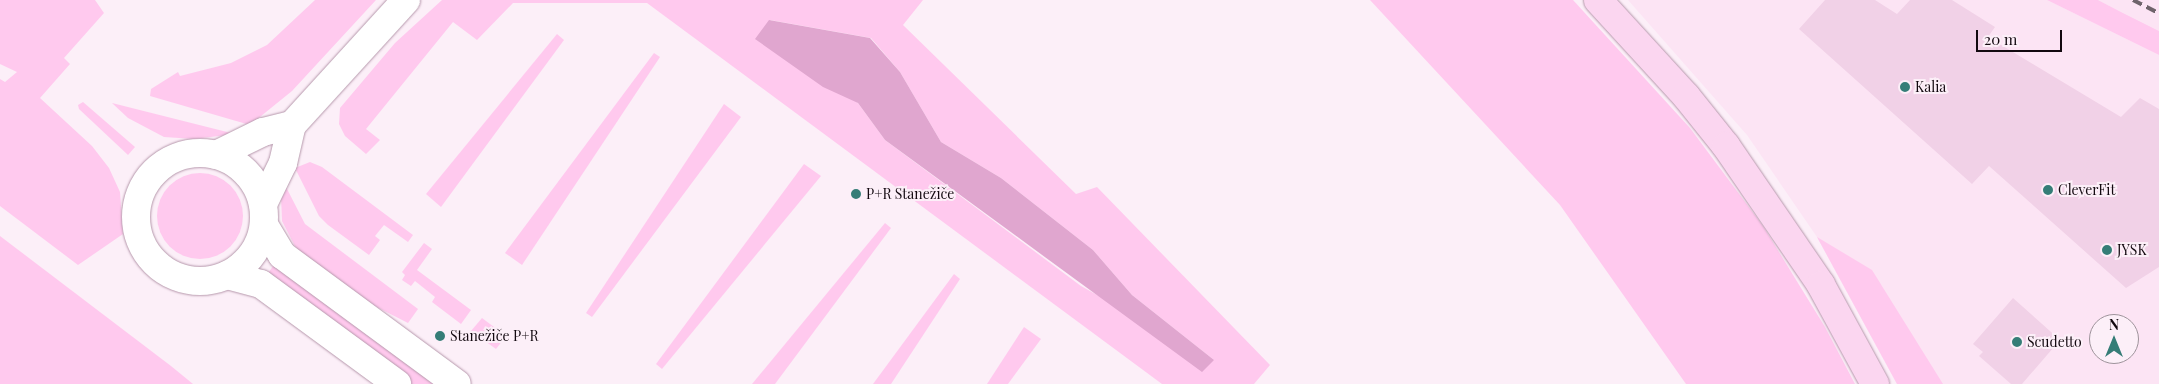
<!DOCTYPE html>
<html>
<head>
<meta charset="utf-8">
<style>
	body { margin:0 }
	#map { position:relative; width:2159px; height:384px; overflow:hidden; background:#fceff8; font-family:"Playfair Display",serif }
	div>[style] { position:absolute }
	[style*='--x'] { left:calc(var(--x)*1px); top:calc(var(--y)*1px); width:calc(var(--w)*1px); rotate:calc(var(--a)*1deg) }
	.built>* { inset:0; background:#fce4f4 }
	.green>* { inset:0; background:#ffc9ee }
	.round { border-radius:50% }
	.water>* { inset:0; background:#e0a6cf }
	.building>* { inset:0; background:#f1d1e7 }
	.roads { filter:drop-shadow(0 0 1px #b698ac) drop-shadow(0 0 1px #b698ac) }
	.minor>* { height:28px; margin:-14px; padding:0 14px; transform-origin:14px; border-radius:14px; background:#fff }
	.minor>.ring { margin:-14px; padding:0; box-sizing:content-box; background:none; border:28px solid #fff; border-radius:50% }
	.major>* { height:28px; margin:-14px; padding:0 14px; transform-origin:14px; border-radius:14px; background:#fbd6f0 }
	.rail>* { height:4px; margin-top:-2px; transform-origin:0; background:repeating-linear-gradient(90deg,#6f636b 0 10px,transparent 0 15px) }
	.dots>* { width:14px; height:14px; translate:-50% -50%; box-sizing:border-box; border:2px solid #fceff8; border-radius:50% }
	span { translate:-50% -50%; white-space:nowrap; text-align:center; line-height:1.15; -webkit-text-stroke:4px #fceff8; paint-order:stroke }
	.poi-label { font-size:14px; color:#12080f }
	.left { translate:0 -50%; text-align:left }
	.north { position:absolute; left:2089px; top:314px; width:50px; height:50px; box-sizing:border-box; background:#fceff8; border:1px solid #9e939b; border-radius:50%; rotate:0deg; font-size:14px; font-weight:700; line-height:20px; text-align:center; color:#12080f }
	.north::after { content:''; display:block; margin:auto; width:18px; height:22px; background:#357d77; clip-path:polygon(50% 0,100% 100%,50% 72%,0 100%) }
	.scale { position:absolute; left:1976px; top:30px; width:86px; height:22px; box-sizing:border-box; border:2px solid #12080f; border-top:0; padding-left:6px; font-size:15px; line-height:18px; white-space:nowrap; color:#12080f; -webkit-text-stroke:4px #fceff8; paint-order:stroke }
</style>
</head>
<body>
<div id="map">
	<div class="built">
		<i style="clip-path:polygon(evenodd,1628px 0,2047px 0,2159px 55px,2159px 384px,1897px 384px,1817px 237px,1747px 135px,1628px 0,2099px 324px,2129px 324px,2129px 354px,2099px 354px,2099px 324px)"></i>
		<i style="clip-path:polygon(2098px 0,2159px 0,2159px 31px,2121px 12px)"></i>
	</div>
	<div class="green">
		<i style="clip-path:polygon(0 0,95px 0,104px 13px,64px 58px,70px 64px,40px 98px,92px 146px,109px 168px,120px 192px,123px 234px,78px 265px,0 206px,0 79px,5px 82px,17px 72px,0 64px)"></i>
		<i style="clip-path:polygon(315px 0,376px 0,292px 91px,250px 125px,150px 96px,151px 89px,178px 72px,180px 76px,231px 63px,267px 45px)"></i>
		<i style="clip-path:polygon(evenodd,442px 0,923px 0,903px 25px,1076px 194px,1097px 187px,1270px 365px,1254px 384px,1162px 384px,647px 3px,513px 3px,477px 40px,453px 22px,366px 129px,380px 140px,366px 154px,345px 136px,339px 124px,340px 108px,395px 43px,442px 0,770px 20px,871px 38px,900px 72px,941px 142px,1001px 178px,1093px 250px,1132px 295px,1214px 360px,1081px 286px,885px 140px,858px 103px,770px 20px)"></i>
		<i style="clip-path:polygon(1370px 0,1573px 0,1690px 128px,1763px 226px,1825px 327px,1855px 384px,1686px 384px,1560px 205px)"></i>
		<i style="clip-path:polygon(2047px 0,2098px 0,2121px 12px,2159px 31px,2159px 55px)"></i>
		<i style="clip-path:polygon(557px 34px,564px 40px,441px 207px,426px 194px)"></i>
		<i style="clip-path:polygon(654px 53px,660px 57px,522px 265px,505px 253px)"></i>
		<i style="clip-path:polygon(83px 102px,135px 147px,128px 155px,79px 109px,78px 105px)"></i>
		<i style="clip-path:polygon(112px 103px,235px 134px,194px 139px,164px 137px,128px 118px)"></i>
		<i style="clip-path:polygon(724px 104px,741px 117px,592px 317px,586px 313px)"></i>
		<i style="clip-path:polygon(310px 162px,322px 167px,413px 235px,408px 242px,384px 225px,375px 236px,380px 240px,369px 255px,328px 225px,319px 216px,295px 168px)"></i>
		<i style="clip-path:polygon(804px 164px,821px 176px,662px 369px,656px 364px)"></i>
		<i class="round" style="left:157px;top:173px;width:86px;height:86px"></i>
		<i style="clip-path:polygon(285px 185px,305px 224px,418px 309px,408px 323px,357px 297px,298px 252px,282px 221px,281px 197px)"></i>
		<i style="clip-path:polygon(885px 223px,891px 228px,775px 384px,752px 384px)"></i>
		<i style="clip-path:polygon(0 236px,171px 366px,193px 384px,0 384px)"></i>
		<i style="clip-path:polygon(1817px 237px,1872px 270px,1943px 384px,1897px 384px)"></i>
		<i style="clip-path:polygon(424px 243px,432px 249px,417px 270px,471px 310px,461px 324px,432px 302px,435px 297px,415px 281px,411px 286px,402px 280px,405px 275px,402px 272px)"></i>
		<i style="clip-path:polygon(276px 262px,441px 384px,411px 384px,266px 276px)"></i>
		<i style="clip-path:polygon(954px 274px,960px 279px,891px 384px,873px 384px)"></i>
		<i style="clip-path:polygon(482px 318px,506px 336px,496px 349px,471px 331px)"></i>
		<i style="clip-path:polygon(1024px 327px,1041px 339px,1008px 384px,987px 384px)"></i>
	</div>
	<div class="water">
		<i style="clip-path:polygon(769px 20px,870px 38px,900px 72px,941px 142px,1001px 178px,1093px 250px,1132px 295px,1214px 360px,1202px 372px,885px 140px,858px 103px,823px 87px,755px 39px)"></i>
	</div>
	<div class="building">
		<i style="clip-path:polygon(1825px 0,1875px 0,1897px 14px,1910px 0,1952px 0,1995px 27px,1988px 37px,2121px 117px,2140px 98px,2159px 109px,2159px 267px,2126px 288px,1989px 166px,1972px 184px,1799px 29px)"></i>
		<i style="clip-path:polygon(2013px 298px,2060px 340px,2022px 384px,2011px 384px,1979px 356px,1983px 352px,1973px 344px)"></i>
	</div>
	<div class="roads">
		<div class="minor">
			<i class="ring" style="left:136px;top:153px;width:100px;height:100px"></i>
			<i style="--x:216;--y:155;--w:52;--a:-26.1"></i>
			<i style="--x:263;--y:132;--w:30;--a:-14"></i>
			<i style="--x:263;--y:204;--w:46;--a:-64"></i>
			<i style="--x:283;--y:163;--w:39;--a:-77"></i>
			<i style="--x:292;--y:125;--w:169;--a:-47.6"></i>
			<i style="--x:264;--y:225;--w:35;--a:59"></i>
			<i style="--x:282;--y:255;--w:217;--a:36.4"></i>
			<i style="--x:227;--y:275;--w:35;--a:15"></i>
			<i style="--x:261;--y:284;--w:169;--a:36.3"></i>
		</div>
		<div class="major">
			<i style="--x:1598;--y:0;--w:130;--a:47.5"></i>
			<i style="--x:1686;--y:96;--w:64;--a:51.3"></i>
			<i style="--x:1726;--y:146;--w:168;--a:55.6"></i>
			<i style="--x:1821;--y:285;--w:113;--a:61.4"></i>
		</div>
	</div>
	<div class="rail">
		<i style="--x:2133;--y:0;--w:29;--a:27"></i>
	</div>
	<div class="dots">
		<i style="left:1905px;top:87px;background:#357d77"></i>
		<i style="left:2048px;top:190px;background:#357d77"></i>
		<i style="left:856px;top:194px;background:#357d77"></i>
		<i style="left:2107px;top:250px;background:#357d77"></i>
		<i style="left:440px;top:336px;background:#357d77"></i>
		<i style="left:2017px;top:342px;background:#357d77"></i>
	</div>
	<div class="poi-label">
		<span class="left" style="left:1915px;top:87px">Kalia</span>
		<span class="left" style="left:2058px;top:190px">CleverFit</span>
		<span class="left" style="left:866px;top:194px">P+R Stanežiče</span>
		<span class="left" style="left:2117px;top:250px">JYSK</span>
		<span class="left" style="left:450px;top:336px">Stanežiče P+R</span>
		<span class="left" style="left:2027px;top:342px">Scudetto</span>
	</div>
	<div class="north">N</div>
	<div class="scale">20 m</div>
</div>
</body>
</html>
